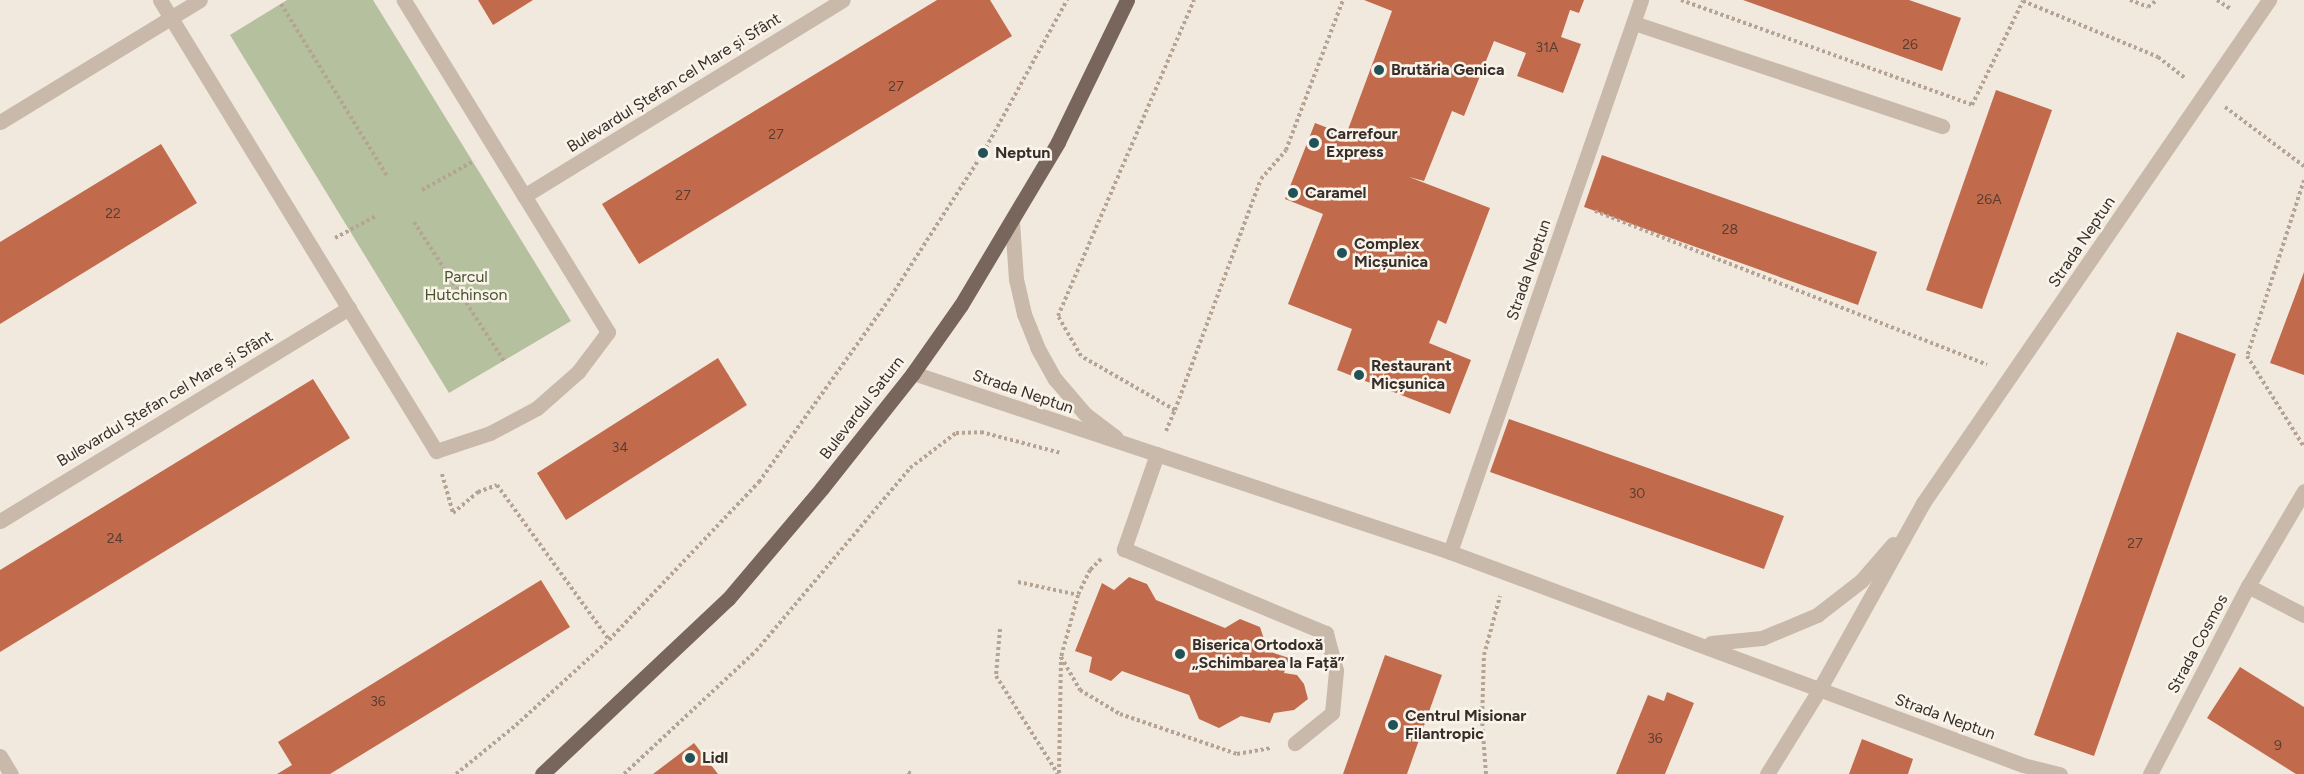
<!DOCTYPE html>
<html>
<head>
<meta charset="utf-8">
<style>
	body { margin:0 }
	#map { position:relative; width:2304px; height:774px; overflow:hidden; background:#f2e9de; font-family:Figtree,sans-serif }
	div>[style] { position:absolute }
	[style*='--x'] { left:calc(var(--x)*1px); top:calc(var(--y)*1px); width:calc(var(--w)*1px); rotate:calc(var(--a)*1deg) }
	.green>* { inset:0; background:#b4c09e }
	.building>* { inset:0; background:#c16b4c }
	.path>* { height:4px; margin-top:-2px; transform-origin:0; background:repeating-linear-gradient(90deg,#b5a394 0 3px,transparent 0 6px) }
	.minor>* { height:15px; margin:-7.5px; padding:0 7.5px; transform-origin:7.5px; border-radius:7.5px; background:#c9b9aa }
	.major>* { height:15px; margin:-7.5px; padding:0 7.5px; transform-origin:7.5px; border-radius:7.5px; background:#78655b }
	.dots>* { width:16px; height:16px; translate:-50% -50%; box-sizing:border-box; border:3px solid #f9f3ea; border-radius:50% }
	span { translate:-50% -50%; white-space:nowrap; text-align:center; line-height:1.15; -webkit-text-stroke:5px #f9f3ea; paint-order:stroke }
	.number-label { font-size:14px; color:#5a3d32 }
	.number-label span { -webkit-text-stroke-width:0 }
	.poi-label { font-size:16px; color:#372e29; font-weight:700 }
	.left { translate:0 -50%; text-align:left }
	.street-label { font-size:16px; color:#372e29 }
	.park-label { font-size:16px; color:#46542e }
</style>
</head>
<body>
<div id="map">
	<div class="green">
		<i style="clip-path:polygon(287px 0,373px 0,571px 321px,449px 393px,230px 35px)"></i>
	</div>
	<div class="building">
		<i style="clip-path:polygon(478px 0,533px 0,493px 25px)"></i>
		<i style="clip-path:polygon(937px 0,990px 0,1012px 36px,639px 264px,602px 204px)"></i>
		<i style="clip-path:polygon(1364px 0,1584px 0,1579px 13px,1570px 10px,1561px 37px,1581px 44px,1563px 93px,1517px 76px,1526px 53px,1494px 41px,1464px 116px,1452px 111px,1424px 181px,1409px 177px,1490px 208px,1446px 324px,1438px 320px,1429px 343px,1471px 360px,1450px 414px,1337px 370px,1352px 329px,1288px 304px,1323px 214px,1285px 199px,1315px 123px,1346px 135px,1392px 11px)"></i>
		<i style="clip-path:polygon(1743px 0,1909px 0,1961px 18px,1942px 71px)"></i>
		<i style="clip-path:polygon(1996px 90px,2052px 110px,1982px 309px,1926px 290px)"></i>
		<i style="clip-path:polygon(161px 144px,197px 203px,0 324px,0 242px)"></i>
		<i style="clip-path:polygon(1602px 155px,1877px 252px,1858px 305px,1584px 207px)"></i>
		<i style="clip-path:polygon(2304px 272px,2304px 375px,2270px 363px)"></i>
		<i style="clip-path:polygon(2177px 332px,2236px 354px,2094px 756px,2034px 735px)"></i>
		<i style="clip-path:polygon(718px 358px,747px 405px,566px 520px,537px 473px)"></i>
		<i style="clip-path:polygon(313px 379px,350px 438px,0 652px,0 570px)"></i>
		<i style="clip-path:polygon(1509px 419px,1784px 516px,1764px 569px,1490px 472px)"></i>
		<i style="clip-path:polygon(1129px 577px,1147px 584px,1156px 600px,1225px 628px,1240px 619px,1260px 627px,1268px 651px,1289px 658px,1284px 673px,1297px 675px,1304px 684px,1308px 699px,1294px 710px,1274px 713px,1270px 723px,1241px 716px,1219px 728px,1199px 719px,1189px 695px,1122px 671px,1111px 681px,1089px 672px,1092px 657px,1075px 651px,1102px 583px,1114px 590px)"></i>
		<i style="clip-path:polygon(541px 580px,570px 627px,330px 774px,277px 774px,292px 765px,278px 742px)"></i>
		<i style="clip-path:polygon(1385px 655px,1442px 675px,1407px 774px,1343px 774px)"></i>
		<i style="clip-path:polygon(2240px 667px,2304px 707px,2304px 774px,2296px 774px,2207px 718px)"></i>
		<i style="clip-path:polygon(1667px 692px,1694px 703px,1665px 774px,1616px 774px,1648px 695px,1664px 701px)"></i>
		<i style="clip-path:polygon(1862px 739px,1913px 759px,1908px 774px,1849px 774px)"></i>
		<i style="clip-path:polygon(694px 743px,718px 774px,653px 774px)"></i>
	</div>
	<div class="path">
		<i style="--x:1681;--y:0;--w:309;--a:19.8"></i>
		<i style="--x:1972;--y:105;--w:116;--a:-63.9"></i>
		<i style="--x:2023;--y:1;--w:146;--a:22.5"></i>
		<i style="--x:2158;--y:57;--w:34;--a:38"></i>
		<i style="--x:2130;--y:0;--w:19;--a:21"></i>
		<i style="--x:2148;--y:7;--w:11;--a:-38"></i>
		<i style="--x:2217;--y:0;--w:17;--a:33"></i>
		<i style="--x:281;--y:4;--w:203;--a:58.3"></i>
		<i style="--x:2225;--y:107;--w:99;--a:36.8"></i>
		<i style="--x:2304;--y:180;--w:185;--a:107.9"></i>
		<i style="--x:2247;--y:356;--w:107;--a:57.9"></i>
		<i style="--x:422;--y:190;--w:60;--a:-29.1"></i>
		<i style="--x:1595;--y:211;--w:421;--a:21.4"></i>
		<i style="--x:414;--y:222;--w:166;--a:57.1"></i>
		<i style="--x:335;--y:238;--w:47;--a:-28.2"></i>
		<i style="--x:1175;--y:410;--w:246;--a:-69.6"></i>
		<i style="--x:1261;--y:179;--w:38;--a:-49"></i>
		<i style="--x:1286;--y:150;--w:160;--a:-69.2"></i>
		<i style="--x:1166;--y:431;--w:23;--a:-67"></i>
		<i style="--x:1175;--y:410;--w:108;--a:-150.1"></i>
		<i style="--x:1081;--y:356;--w:46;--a:-119.9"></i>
		<i style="--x:1058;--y:316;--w:344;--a:-66.7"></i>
		<i style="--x:442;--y:474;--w:41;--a:74.2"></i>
		<i style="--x:453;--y:513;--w:33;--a:-40"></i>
		<i style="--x:478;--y:492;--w:20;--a:-20"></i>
		<i style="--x:497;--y:485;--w:191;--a:54.1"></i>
		<i style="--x:1101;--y:559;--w:16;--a:135"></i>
		<i style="--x:1090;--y:570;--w:28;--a:116"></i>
		<i style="--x:1078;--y:595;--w:64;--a:105.3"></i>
		<i style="--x:1061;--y:657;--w:38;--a:60"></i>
		<i style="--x:1080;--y:690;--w:47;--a:31"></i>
		<i style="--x:1120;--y:714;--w:124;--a:18.9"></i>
		<i style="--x:1237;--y:754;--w:34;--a:-10"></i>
		<i style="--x:1018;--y:582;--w:61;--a:12.2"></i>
		<i style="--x:1000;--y:629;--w:47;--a:94.9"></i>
		<i style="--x:996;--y:676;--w:116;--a:57.7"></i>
		<i style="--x:908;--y:772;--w:4;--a:34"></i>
		<i style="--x:1059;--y:773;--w:116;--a:-89"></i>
		<i style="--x:456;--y:774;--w:77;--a:-39.2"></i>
		<i style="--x:516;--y:725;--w:126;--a:-42.4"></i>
		<i style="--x:609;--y:640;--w:218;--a:-46.5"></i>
		<i style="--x:759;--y:482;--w:222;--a:-54.5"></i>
		<i style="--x:888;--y:301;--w:176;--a:-57.3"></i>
		<i style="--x:983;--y:153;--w:175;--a:-61.2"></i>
		<i style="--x:624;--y:774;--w:180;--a:-43"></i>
		<i style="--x:756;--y:651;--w:239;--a:-49.9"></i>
		<i style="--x:910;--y:468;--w:58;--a:-37.3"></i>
		<i style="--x:956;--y:433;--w:25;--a:-2"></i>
		<i style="--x:981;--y:432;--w:83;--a:14.7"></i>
		<i style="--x:1486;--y:774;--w:53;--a:-94.3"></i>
		<i style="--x:1482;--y:721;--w:66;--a:-88.3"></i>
		<i style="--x:1484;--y:655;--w:61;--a:-74.8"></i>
	</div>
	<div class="minor">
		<i style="--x:160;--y:0;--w:529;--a:58.53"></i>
		<i style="--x:436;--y:451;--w:57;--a:-18.4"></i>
		<i style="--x:490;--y:433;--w:53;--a:-28"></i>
		<i style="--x:537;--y:408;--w:55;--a:-41.3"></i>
		<i style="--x:578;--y:372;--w:50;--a:-53.1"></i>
		<i style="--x:608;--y:332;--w:390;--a:-121.6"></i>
		<i style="--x:1634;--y:23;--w:325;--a:18.5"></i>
		<i style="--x:0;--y:122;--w:234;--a:-31.4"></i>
		<i style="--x:524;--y:196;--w:374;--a:-31.6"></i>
		<i style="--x:1012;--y:222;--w:57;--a:86"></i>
		<i style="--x:1016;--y:279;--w:36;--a:77"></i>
		<i style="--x:1024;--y:314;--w:35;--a:68"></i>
		<i style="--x:1037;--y:347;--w:37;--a:61"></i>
		<i style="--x:1055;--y:379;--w:46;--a:49.4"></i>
		<i style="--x:1085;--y:414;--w:38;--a:37"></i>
		<i style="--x:913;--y:373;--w:566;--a:18.43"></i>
		<i style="--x:1450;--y:552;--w:611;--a:20.39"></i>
		<i style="--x:2023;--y:765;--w:38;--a:14"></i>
		<i style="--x:1157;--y:454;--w:101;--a:109.2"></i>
		<i style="--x:1124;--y:549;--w:219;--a:22.6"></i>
		<i style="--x:1326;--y:633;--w:39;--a:75"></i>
		<i style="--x:1336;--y:671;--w:42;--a:95.4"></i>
		<i style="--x:1332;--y:713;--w:48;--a:141"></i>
		<i style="--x:0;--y:521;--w:409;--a:-31.4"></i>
		<i style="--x:1450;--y:552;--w:584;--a:-70.91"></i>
		<i style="--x:2248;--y:586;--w:63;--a:27.4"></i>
		<i style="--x:1711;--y:643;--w:51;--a:-5.6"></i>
		<i style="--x:1762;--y:638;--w:60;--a:-22.7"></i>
		<i style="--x:1817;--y:615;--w:56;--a:-37.7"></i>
		<i style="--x:1861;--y:581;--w:49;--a:-49.1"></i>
		<i style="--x:0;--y:756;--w:21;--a:59"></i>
		<i style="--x:1767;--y:774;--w:99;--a:-58.2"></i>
		<i style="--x:1819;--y:690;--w:214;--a:-60.9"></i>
		<i style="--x:1923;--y:503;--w:611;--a:-55.48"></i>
		<i style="--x:2150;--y:774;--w:212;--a:-62.5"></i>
		<i style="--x:2248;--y:586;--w:110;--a:-59.5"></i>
	</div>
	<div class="major">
		<i style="--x:542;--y:774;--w:255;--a:-43.3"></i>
		<i style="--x:728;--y:599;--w:145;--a:-49.7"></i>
		<i style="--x:822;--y:488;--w:147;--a:-51.6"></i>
		<i style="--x:913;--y:373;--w:83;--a:-54.8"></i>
		<i style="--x:961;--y:305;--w:190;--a:-59.2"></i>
		<i style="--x:1058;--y:142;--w:158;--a:-64.1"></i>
	</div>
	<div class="dots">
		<i style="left:1379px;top:70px;background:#205257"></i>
		<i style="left:1314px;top:143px;background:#205257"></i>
		<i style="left:983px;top:153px;background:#205257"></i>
		<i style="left:1293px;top:193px;background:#205257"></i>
		<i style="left:1342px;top:253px;background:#205257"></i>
		<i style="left:1359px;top:375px;background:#205257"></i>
		<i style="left:1180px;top:654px;background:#205257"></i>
		<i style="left:1393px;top:725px;background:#205257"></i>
		<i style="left:690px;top:758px;background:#205257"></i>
	</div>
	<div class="number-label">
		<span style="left:1910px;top:45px">26</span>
		<span style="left:1547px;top:48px">31A</span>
		<span style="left:896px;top:87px">27</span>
		<span style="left:776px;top:135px">27</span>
		<span style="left:683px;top:196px">27</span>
		<span style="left:1989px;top:200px">26A</span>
		<span style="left:113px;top:214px">22</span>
		<span style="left:1730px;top:230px">28</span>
		<span style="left:620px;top:448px">34</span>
		<span style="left:1637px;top:494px">30</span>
		<span style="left:115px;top:539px">24</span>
		<span style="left:2135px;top:544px">27</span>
		<span style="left:378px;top:702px">36</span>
		<span style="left:1655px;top:739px">36</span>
		<span style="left:2278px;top:746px">9</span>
	</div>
	<div class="poi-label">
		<span class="left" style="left:1391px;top:70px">Brutăria Genica</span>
		<span class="left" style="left:1326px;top:143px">Carrefour<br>Express</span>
		<span class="left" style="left:995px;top:153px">Neptun</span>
		<span class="left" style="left:1305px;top:193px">Caramel</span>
		<span class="left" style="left:1354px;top:253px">Complex<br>Micșunica</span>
		<span class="left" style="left:1371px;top:375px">Restaurant<br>Micșunica</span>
		<span class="left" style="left:1192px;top:654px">Biserica Ortodoxă<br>„Schimbarea la Față”</span>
		<span class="left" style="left:1405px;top:725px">Centrul Misionar<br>Filantropic</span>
		<span class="left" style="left:702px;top:758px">Lidl</span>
	</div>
	<div class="street-label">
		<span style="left:674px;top:83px;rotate:-32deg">Bulevardul Ștefan cel Mare și Sfânt</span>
		<span style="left:2082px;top:242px;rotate:-56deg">Strada Neptun</span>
		<span style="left:1529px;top:270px;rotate:-71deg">Strada Neptun</span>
		<span style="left:1023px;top:392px;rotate:19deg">Strada Neptun</span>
		<span style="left:165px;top:399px;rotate:-31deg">Bulevardul Ștefan cel Mare și Sfânt</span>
		<span style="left:862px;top:408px;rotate:-52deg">Bulevardul Saturn</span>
		<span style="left:2198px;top:644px;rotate:-62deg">Strada Cosmos</span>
		<span style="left:1945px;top:717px;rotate:20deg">Strada Neptun</span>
	</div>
	<div class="park-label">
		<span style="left:466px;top:286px">Parcul<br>Hutchinson</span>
	</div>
</div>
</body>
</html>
